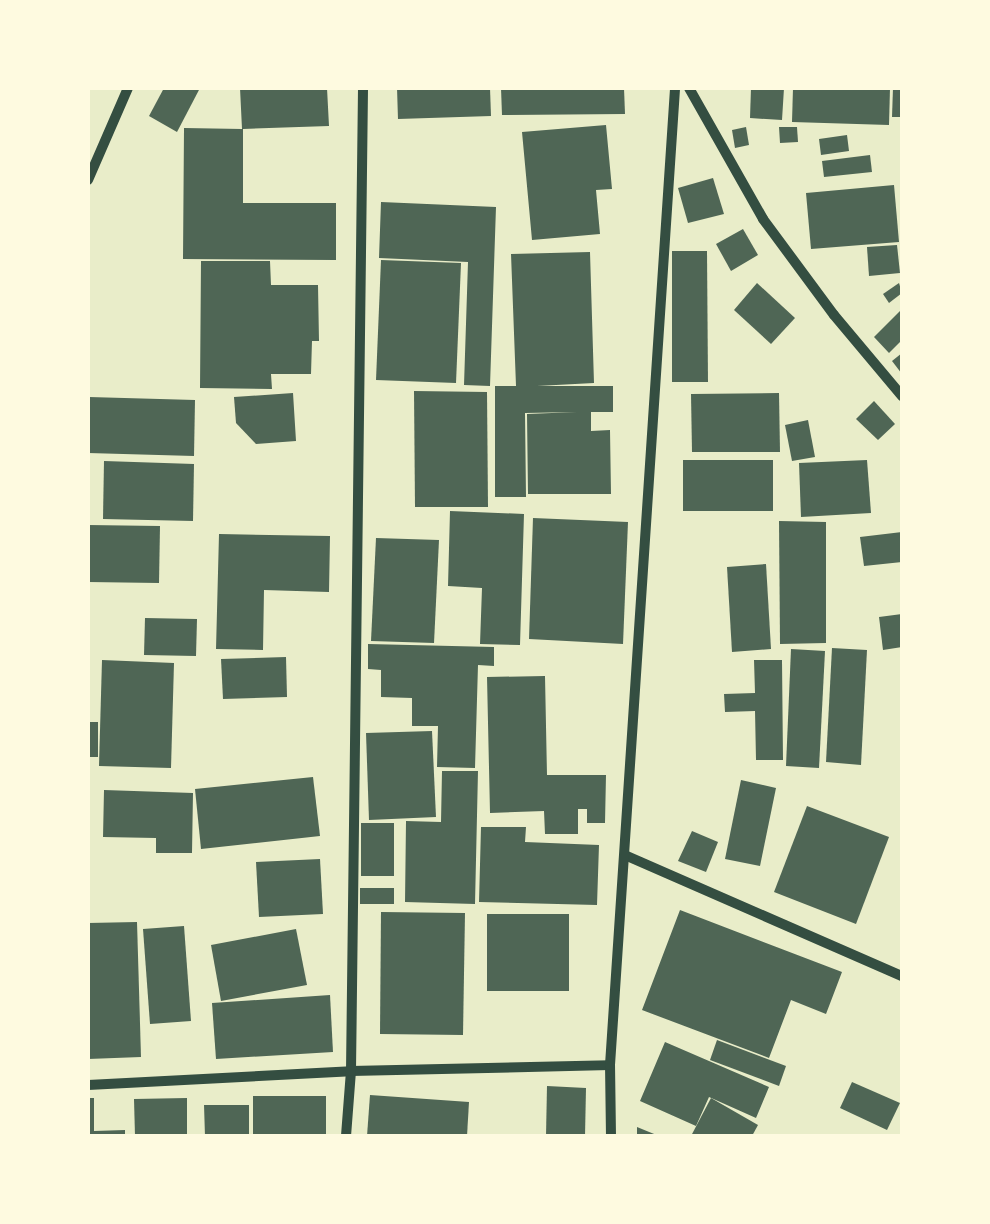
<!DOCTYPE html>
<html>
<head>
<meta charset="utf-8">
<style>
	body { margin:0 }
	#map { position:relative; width:990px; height:1224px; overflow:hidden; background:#e9edc9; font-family:Mulish,sans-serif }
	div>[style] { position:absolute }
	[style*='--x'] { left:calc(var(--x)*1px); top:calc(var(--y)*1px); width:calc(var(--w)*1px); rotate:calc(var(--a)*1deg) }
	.building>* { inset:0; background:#4f6655 }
	.minor>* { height:10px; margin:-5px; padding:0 5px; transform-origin:5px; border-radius:5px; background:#344e41 }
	span { translate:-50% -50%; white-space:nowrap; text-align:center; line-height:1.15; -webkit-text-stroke:8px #fefae0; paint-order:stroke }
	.frame { position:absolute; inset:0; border:90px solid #fefae0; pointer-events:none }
</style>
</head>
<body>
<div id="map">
	<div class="building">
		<i style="clip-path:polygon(164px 88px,200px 88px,177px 132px,149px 116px)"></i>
		<i style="clip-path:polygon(240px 88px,327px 88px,329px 126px,243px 129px,243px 203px,336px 203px,336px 260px,183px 259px,184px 128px,242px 129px)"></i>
		<i style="clip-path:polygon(397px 88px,490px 88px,491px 116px,398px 119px)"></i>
		<i style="clip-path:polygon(501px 88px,624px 88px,625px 114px,502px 115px)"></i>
		<i style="clip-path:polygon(751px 88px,784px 88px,782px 120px,750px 118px)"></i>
		<i style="clip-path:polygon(793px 88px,890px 88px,889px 125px,792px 122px)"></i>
		<i style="clip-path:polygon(893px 88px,902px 88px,902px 117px,892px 117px)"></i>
		<i style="clip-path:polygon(606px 125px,612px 189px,596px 190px,600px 234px,532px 240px,522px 132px)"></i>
		<i style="clip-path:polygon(746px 127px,749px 145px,735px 148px,732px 130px)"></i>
		<i style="clip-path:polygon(779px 127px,797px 127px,798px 142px,780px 143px)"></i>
		<i style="clip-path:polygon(847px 135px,849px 151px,821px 155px,819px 139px)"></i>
		<i style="clip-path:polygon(870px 155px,872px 172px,824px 177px,822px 161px)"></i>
		<i style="clip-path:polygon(713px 178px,724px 214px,688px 223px,678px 188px)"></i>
		<i style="clip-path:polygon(894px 185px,899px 242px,811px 249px,806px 193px)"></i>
		<i style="clip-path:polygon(381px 202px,496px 207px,490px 386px,464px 385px,468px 262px,379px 258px)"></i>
		<i style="clip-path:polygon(743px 229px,758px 255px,731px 271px,716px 244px)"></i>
		<i style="clip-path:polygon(897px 245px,900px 273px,869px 276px,867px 247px)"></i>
		<i style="clip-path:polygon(672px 251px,707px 251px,708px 382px,672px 382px)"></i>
		<i style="clip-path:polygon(590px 252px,594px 383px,537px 386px,613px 386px,613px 412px,591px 412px,591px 431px,610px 430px,611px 494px,528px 494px,527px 414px,577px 412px,525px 413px,526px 497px,495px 497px,495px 386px,516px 386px,511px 254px)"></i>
		<i style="clip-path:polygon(381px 260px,461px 263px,456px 383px,376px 380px)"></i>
		<i style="clip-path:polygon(201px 261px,270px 261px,271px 285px,318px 285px,319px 341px,312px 341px,311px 374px,271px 374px,272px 389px,200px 388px)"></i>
		<i style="clip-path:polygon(757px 283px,795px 318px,771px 344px,734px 310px)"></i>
		<i style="clip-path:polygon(899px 283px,902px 293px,889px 303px,883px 294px)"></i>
		<i style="clip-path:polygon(900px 311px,902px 340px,889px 353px,874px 337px)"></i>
		<i style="clip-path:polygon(902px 353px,902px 374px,892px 361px)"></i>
		<i style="clip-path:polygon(414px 391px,487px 392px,488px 507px,415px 507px)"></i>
		<i style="clip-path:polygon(293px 393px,296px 441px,256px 444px,236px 423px,234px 397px)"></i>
		<i style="clip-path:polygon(779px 393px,780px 452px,692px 452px,691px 394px)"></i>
		<i style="clip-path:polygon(89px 397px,195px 400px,194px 456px,88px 453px)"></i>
		<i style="clip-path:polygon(874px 401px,895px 424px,878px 440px,856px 419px)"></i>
		<i style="clip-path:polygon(808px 420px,815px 457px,792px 461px,785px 425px)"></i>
		<i style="clip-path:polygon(683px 460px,773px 460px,773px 511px,683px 511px)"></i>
		<i style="clip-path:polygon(867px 460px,871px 513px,801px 517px,799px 463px)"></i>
		<i style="clip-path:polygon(104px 461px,194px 464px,193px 521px,103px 519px)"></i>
		<i style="clip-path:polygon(450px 511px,524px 514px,520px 645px,480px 644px,482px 588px,448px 586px)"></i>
		<i style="clip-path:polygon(533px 518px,628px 522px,623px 644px,529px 639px)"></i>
		<i style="clip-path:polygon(779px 521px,826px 522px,826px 643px,780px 644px)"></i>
		<i style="clip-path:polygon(88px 525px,160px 526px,159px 583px,88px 582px)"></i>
		<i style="clip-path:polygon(902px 532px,902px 562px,864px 566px,860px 537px)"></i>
		<i style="clip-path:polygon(219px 534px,330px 536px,329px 592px,264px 590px,263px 650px,216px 649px)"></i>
		<i style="clip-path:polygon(376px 538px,439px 540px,434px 643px,371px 641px)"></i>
		<i style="clip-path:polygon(766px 564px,771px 649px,732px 652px,727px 567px)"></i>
		<i style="clip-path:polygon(902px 614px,902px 647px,883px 650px,879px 617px)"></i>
		<i style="clip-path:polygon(145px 618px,197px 619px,196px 656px,144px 655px)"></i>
		<i style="clip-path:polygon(368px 644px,494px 647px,494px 666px,478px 665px,475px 768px,437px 767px,438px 726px,412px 726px,412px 698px,381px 697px,381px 670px,368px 669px)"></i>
		<i style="clip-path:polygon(832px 648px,867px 650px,861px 765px,826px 762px)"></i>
		<i style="clip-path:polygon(791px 649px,825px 651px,819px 768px,786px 766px)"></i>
		<i style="clip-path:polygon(286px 657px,287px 697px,223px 699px,221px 659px)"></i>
		<i style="clip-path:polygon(102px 660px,174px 663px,171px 768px,99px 766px)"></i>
		<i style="clip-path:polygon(754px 660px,782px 660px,783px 760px,756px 760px,755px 711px,725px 712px,724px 694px,755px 693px)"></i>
		<i style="clip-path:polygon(545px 676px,547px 775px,606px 775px,605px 823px,587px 823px,587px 809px,578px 809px,578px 834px,545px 834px,544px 811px,490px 813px,487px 677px)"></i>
		<i style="clip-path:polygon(88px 722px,98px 722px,98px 757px,88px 757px)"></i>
		<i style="clip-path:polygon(432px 731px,436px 817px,369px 820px,366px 733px)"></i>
		<i style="clip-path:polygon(442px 771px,478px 771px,475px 904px,405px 902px,406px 821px,441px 822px)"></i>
		<i style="clip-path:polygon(313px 777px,320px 836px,201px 849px,195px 789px)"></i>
		<i style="clip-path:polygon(741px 780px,776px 788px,760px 866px,725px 859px)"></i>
		<i style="clip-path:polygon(104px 790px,193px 793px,192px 853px,156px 853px,156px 838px,103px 837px)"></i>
		<i style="clip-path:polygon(807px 806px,889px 837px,856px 924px,774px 892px)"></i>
		<i style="clip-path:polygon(361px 823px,394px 823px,394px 876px,361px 876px)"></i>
		<i style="clip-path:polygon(481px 827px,526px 827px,525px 842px,599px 845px,597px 905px,479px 902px)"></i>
		<i style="clip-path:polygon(692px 831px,718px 842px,706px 872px,678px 861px)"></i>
		<i style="clip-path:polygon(320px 859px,323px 914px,259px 917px,256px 862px)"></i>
		<i style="clip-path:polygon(360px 888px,394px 888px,394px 904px,360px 904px)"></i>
		<i style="clip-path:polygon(680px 910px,842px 972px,826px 1014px,791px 1000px,769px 1058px,642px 1010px)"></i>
		<i style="clip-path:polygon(381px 912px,465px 913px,463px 1035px,380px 1034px)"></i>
		<i style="clip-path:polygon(487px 914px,569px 914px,569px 991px,487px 991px)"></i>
		<i style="clip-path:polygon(137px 922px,141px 1057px,88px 1059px,88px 923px)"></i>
		<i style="clip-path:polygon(184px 926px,191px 1021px,150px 1024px,143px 929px)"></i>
		<i style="clip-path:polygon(296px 929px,307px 985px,221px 1001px,211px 945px)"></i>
		<i style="clip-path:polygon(330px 995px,333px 1052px,216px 1059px,212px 1003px)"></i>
		<i style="clip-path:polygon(717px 1040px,786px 1066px,779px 1086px,710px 1060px)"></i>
		<i style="clip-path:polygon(665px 1042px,769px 1087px,756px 1118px,709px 1097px,696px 1126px,640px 1101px)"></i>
		<i style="clip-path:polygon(852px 1082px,900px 1103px,887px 1130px,840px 1108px)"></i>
		<i style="clip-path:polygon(547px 1086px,586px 1088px,585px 1136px,546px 1136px)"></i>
		<i style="clip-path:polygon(370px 1095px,469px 1102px,467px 1136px,367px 1136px)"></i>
		<i style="clip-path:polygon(253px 1096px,326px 1096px,326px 1136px,253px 1136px)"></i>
		<i style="clip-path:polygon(88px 1098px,94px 1098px,94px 1131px,125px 1130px,125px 1136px,88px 1136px)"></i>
		<i style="clip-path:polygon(187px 1098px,187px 1136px,135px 1136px,134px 1099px)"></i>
		<i style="clip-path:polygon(711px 1098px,758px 1125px,752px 1136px,691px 1136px)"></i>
		<i style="clip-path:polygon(204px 1105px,249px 1105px,249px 1136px,205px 1136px)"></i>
		<i style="clip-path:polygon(637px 1127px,659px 1136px,637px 1136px)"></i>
	</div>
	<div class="minor">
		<i style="--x:689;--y:88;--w:150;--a:60.5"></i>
		<i style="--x:763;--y:219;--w:119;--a:53.5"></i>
		<i style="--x:834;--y:315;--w:106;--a:50"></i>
		<i style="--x:88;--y:180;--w:100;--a:-66.5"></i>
		<i style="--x:627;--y:856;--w:300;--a:23.6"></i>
		<i style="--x:88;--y:1085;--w:263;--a:-3"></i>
		<i style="--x:351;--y:1071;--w:259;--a:-1.3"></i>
		<i style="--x:346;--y:1136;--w:65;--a:-85.6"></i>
		<i style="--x:351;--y:1071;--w:983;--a:-89.3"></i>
		<i style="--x:611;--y:1136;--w:71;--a:-90.8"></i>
		<i style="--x:610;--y:1065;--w:979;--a:-86.19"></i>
	</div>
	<div class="frame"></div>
</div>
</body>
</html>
